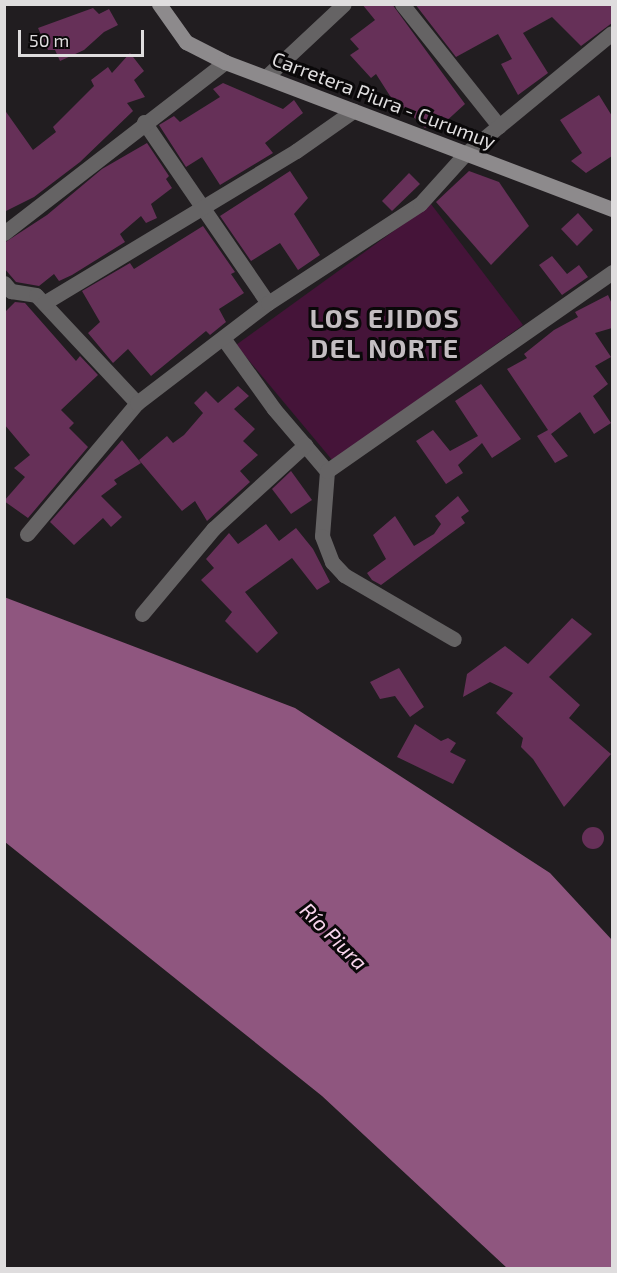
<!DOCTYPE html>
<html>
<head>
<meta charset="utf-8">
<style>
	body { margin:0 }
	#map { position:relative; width:617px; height:1273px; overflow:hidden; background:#211d20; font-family:"Exo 2",sans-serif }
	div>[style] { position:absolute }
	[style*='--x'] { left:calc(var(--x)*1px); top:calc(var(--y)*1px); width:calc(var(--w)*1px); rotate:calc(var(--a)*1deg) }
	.green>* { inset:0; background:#451439 }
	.water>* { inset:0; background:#8f567f }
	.building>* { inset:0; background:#663058 }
	.round { border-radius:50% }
	.minor>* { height:15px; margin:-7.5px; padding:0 7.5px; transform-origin:7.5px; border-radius:7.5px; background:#656364 }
	.secondary>* { height:15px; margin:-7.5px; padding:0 7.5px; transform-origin:7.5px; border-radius:7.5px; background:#8d8a8c }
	span { translate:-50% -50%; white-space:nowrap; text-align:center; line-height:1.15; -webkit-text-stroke:6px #0a0809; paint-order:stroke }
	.street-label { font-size:20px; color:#dfddde }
	.water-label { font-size:21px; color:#f8d5ec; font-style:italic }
	.district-label { font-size:26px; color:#c3bdc1; font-weight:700; letter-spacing:1.5px }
	.frame { position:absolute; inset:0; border:6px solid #dfddde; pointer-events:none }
	.scale { position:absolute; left:18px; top:30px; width:126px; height:27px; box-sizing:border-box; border:3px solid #dfddde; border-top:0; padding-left:8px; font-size:18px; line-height:21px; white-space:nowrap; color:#dfddde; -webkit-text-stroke:4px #0a0809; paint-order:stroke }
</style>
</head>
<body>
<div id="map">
	<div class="green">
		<i style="clip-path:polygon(431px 204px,523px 325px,333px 461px,236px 345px)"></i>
	</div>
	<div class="water">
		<i style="clip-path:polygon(4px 597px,295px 708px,550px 873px,612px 940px,612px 1268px,507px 1268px,322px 1096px,5px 842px)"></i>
	</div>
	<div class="building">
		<i style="clip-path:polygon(362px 4px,392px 4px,465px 104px,442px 125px,436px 118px,425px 128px,403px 107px,399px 110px,376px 74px,371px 78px,350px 55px,359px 49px,350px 39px,375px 20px)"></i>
		<i style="clip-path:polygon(415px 4px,612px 4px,612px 23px,581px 46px,552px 17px,523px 33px,548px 73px,518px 95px,501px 64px,512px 59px,498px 34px,456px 57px)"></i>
		<i style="clip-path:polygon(93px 8px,99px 14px,109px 9px,118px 25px,104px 32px,84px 50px,60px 61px,55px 50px,48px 50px,38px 28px)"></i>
		<i style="clip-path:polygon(130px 53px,144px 71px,134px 80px,145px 97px,127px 103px,133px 111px,80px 162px,34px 197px,4px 212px,4px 109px,33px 150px,56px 132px,53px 127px,94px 86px,91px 80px,108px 67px,112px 73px)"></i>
		<i style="clip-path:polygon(223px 83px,283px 109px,294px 100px,303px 113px,265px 143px,273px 153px,220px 185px,202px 157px,186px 167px,159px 125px,174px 116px,180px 122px,220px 97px,213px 89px)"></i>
		<i style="clip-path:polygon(599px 95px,612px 116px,612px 156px,586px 173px,571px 161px,582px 153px,560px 120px)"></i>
		<i style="clip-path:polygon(147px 143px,169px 176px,166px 179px,172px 188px,151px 204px,157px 218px,146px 223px,141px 216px,120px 234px,125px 242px,72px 275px,59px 281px,54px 274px,39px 286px,16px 282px,4px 268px,4px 243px,47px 215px,102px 169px)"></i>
		<i style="clip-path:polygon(290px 171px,308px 198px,294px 214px,320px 255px,298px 270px,280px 243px,251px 261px,220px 216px)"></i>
		<i style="clip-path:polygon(469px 171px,499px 182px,529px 226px,491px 265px,436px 202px)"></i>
		<i style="clip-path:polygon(409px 173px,420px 184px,392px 211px,382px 201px)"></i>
		<i style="clip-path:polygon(578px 213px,593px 230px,577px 246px,561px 229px)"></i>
		<i style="clip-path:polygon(203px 226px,235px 272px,231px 274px,244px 293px,219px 309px,226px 322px,210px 335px,206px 331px,151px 376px,128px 349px,113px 363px,88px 333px,100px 322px,82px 291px,130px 263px,134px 269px)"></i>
		<i style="clip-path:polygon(552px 256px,567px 274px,579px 265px,588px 277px,562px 295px,539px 265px)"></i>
		<i style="clip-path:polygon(608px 295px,612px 304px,612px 328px,595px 333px,611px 357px,595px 366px,608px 384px,593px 396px,611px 423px,594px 434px,580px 412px,551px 434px,568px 456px,555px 463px,537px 436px,548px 430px,507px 369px,527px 358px,524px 354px,554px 330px,578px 317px,575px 312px)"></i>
		<i style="clip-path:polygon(15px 302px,25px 303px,76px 361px,80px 356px,98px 375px,61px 410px,74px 423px,69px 428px,88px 447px,28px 518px,4px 501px,25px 477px,14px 468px,30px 455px,4px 424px,4px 313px)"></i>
		<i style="clip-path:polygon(481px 384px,521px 439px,492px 458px,482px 443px,458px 465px,463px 473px,446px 484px,416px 441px,433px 430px,450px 451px,478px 436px,455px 401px)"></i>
		<i style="clip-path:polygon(238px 386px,249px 396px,234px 409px,255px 429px,243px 441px,258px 455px,240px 471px,250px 482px,207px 521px,195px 501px,182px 511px,139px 460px,167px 436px,173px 443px,184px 435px,203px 413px,194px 403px,206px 391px,218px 403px)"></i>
		<i style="clip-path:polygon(122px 440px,141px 463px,114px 480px,117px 484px,101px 496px,122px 517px,111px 527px,103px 518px,74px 545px,50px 522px)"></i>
		<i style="clip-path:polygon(291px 471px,312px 500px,291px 514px,272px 489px)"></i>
		<i style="clip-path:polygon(458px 496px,469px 511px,461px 517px,465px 523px,381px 585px,372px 580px,367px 573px,386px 559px,373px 535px,395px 516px,414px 546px,434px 534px,441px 524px,435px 516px)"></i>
		<i style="clip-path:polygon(266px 524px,279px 541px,296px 528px,313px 549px,330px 582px,317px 590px,292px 558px,245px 592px,278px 633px,257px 653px,225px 621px,232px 612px,201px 580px,214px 568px,206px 559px,229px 533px,238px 544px)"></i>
		<i style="clip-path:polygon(572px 618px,592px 634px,549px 677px,580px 705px,569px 718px,611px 754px,564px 807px,533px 759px,521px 747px,523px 738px,496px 713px,513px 693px,490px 682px,463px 697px,467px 674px,505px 646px,528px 664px)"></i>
		<i style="clip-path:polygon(399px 668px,424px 707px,410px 717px,395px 696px,380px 699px,370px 682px)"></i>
		<i style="clip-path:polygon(415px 724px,441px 741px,448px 738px,456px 743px,450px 752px,466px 760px,453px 784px,397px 757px)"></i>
		<i class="round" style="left:582px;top:827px;width:22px;height:22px"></i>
	</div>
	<div class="minor">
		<i style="--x:402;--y:4;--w:156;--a:51.5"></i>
		<i style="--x:267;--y:76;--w:105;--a:-43.1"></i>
		<i style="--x:144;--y:122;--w:219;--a:55.6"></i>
		<i style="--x:4;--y:233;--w:279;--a:-37.7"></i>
		<i style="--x:4;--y:283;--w:11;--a:49"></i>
		<i style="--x:11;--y:291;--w:25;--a:9"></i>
		<i style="--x:36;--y:295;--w:148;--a:46.9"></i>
		<i style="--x:44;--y:303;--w:294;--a:-31.1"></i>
		<i style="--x:296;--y:151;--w:70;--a:-35.1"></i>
		<i style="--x:223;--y:338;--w:87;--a:54.3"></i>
		<i style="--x:274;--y:409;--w:82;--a:49.5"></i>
		<i style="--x:327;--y:471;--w:65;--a:94.4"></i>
		<i style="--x:322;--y:536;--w:28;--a:69"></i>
		<i style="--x:332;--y:562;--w:18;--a:47"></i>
		<i style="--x:344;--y:575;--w:127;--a:30.2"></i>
		<i style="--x:327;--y:471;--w:348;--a:-34.9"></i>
		<i style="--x:27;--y:534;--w:171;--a:-50"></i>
		<i style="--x:137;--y:403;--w:165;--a:-37.4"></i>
		<i style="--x:268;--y:303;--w:181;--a:-33.1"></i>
		<i style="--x:420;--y:204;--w:67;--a:-48"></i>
		<i style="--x:465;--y:154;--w:190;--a:-39.5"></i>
		<i style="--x:142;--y:614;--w:111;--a:-50.1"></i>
		<i style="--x:213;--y:529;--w:125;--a:-42.4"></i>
	</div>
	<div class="secondary">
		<i style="--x:159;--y:4;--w:47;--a:54.6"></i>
		<i style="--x:186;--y:42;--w:44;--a:27.1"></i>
		<i style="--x:225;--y:62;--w:414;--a:20.8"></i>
	</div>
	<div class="street-label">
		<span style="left:384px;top:100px;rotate:21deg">Carretera Piura - Curumuy</span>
	</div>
	<div class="water-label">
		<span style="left:334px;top:936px;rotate:45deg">Río Piura</span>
	</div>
	<div class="district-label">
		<span style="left:385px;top:333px">LOS EJIDOS<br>DEL NORTE</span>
	</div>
	<div class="frame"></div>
	<div class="scale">50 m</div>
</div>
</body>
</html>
